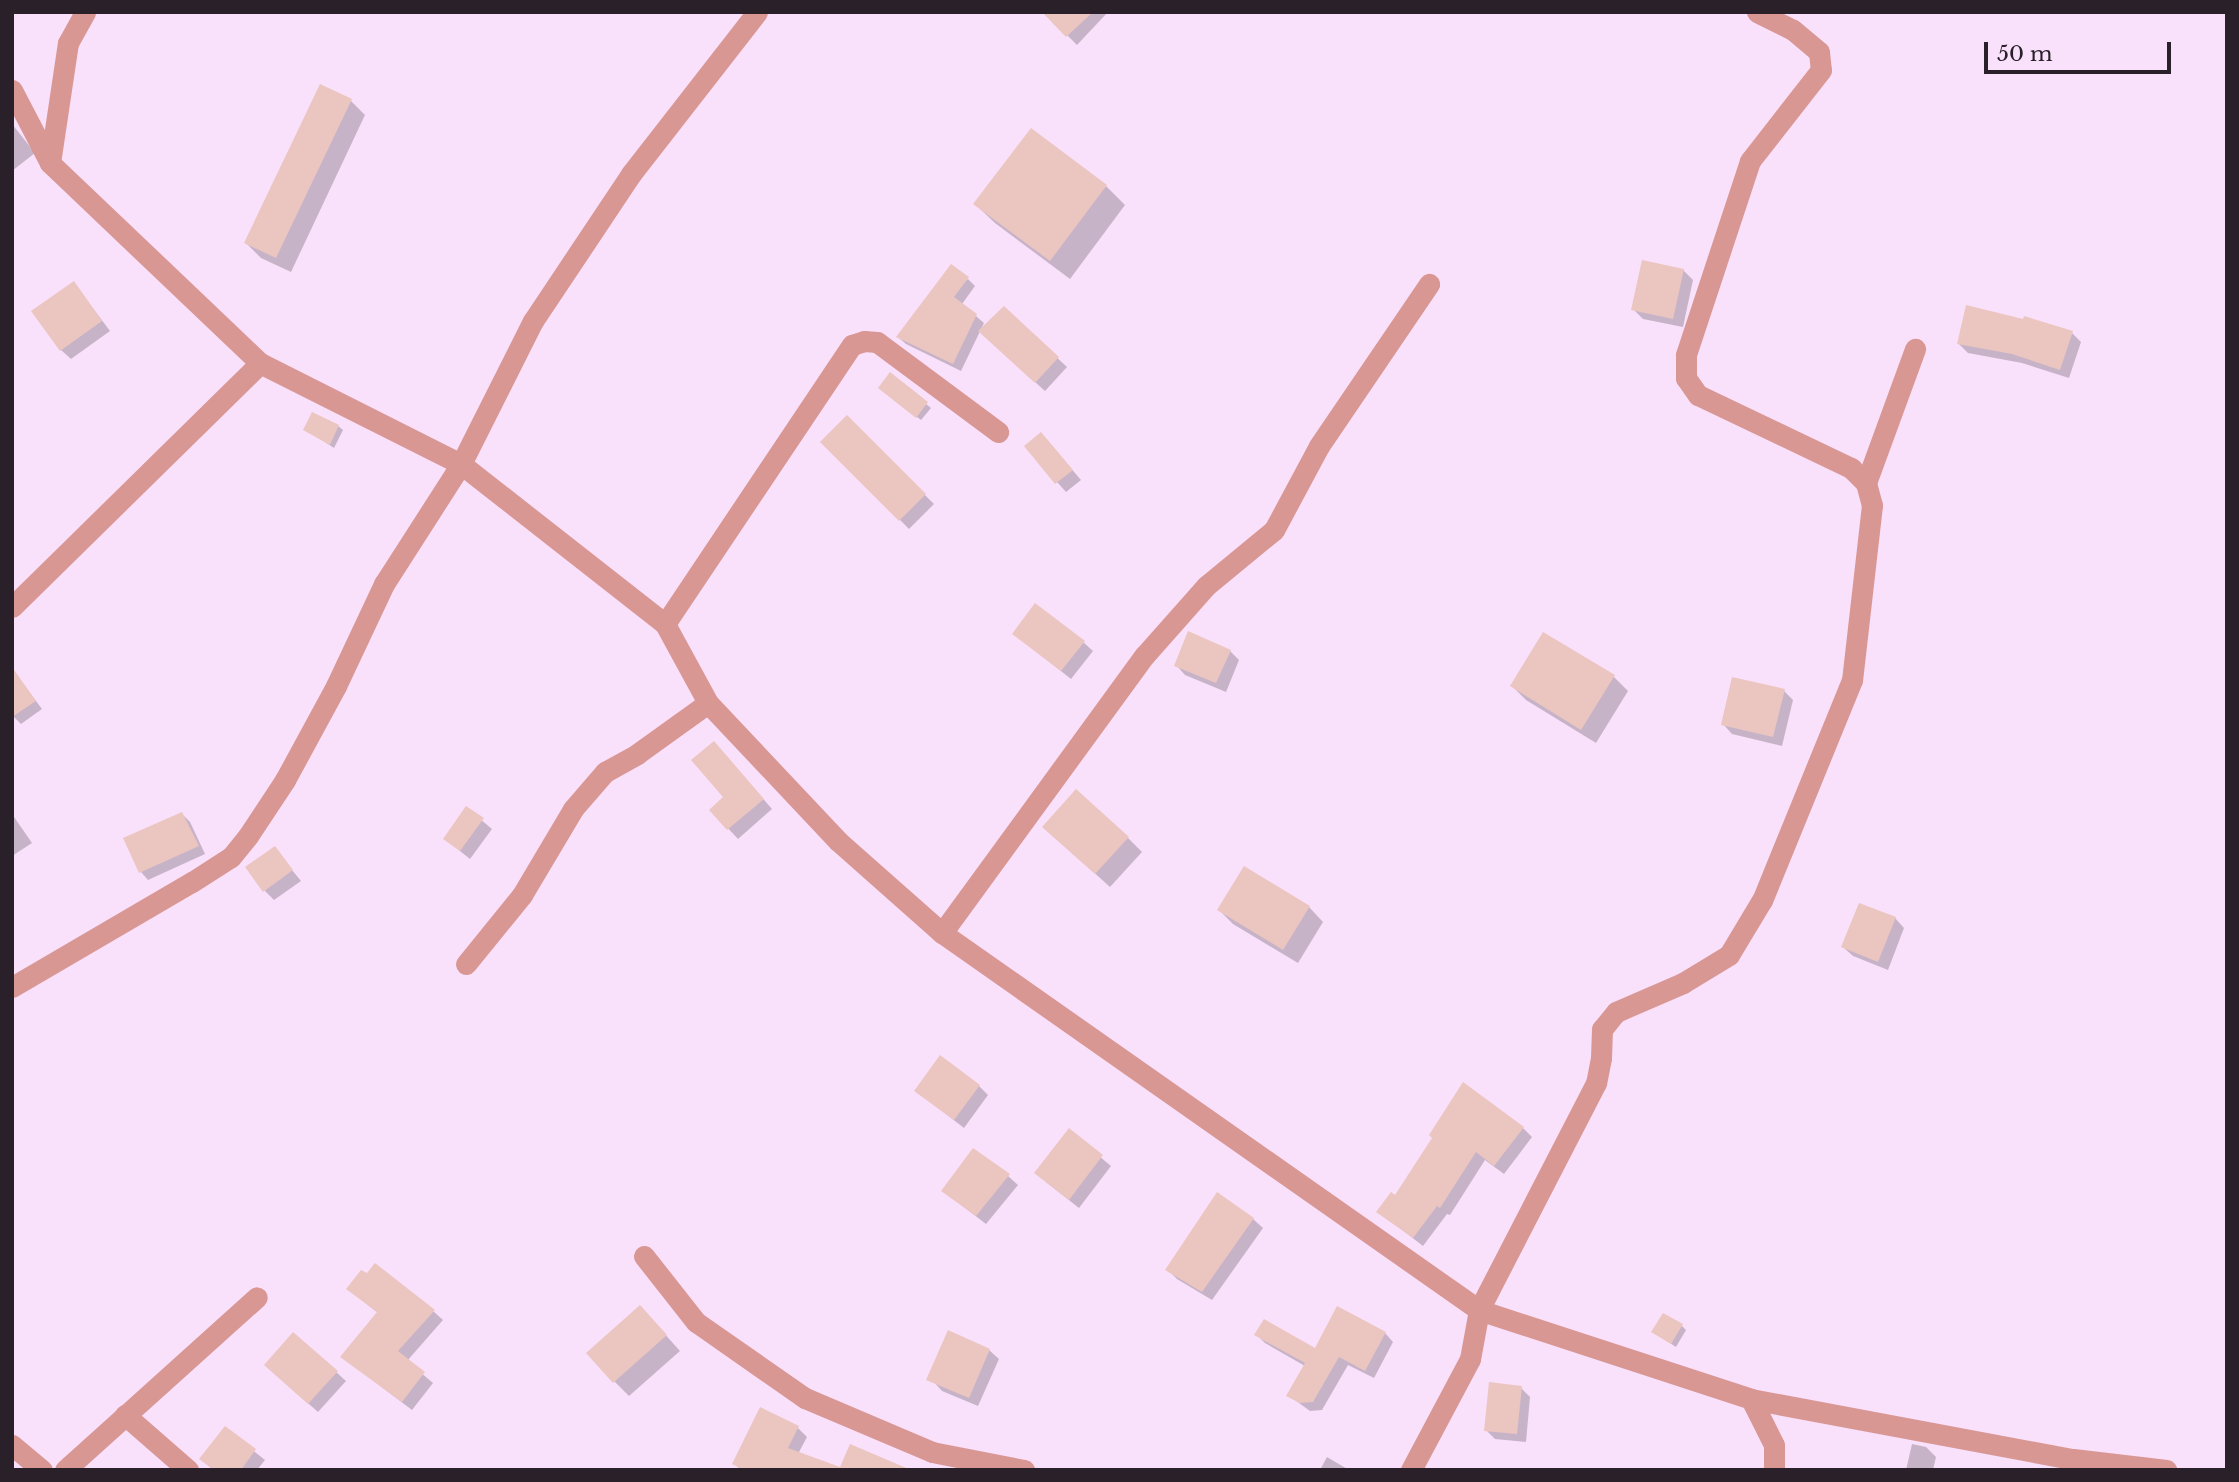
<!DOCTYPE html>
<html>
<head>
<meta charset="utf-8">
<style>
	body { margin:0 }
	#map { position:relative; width:2239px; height:1482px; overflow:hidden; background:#f9e0fb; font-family:"Libre Baskerville",serif }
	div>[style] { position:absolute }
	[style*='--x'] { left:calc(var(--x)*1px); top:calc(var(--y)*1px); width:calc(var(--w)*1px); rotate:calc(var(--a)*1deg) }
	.shadow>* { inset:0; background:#0003 }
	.building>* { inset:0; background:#ebc5bf }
	.street>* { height:21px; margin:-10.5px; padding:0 10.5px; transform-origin:10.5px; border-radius:10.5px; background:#d99794 }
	span { translate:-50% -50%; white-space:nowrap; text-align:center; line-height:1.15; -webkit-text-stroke:6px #f9e0fb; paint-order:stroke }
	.frame { position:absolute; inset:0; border:14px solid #292029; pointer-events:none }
	.scale { position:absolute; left:1984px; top:42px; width:187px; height:32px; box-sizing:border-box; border:4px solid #292029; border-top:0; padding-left:9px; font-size:21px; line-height:24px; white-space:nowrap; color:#292029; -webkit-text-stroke:5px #f9e0fb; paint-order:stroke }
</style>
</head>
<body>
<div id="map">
	<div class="shadow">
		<i style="clip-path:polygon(1044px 12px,1108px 12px,1077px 45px)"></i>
		<i style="clip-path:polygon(351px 101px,365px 115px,291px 272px,261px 258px,246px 243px)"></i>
		<i style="clip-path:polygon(12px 124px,35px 153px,12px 171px)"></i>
		<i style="clip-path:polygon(1106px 186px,1125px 205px,1070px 279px,995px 223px,975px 204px)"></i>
		<i style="clip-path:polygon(1683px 270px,1693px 280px,1683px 327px,1643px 319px,1633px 309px)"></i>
		<i style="clip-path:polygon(968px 279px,975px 286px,962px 304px,984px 323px,961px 371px,906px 344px,898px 337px)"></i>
		<i style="clip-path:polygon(74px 283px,110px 331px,71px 359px,61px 350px)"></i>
		<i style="clip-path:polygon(1004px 308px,1067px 367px,1045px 391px,990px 341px)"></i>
		<i style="clip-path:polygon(2072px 333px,2081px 342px,2069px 378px,2022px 363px,1968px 353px,1958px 343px)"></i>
		<i style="clip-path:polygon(890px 374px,931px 408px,921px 420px,884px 392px)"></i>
		<i style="clip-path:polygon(847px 418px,934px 504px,909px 529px,823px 442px)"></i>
		<i style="clip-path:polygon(338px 426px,343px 430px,334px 448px,305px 429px)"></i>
		<i style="clip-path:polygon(1050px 444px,1081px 480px,1066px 492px,1057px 482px)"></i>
		<i style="clip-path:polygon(1014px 634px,1083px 642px,1093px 651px,1071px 679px)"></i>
		<i style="clip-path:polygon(1230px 651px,1239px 660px,1226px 692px,1185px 675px,1176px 665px)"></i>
		<i style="clip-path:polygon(12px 669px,42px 709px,21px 724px,12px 715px)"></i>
		<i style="clip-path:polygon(1614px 677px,1628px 691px,1596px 743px,1526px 700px,1512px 686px)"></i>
		<i style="clip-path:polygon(1784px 691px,1793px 700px,1782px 746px,1732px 734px,1723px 724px)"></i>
		<i style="clip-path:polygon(723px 753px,772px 809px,738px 839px,711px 810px,726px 797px)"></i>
		<i style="clip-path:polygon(467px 808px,492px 829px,470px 859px,445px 839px)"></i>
		<i style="clip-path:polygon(12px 814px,32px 843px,12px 856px)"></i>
		<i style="clip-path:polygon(182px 814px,190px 822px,205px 854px,148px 880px,141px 872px)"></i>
		<i style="clip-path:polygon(1128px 838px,1142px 852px,1110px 887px,1059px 841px)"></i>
		<i style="clip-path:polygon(274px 848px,301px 881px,274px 900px,265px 891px)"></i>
		<i style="clip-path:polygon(1309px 907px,1323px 922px,1298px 963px,1233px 924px,1219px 910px)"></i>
		<i style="clip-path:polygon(1895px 918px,1904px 928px,1888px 970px,1853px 956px,1843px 947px)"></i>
		<i style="clip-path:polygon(979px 1086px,988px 1095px,964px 1128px,916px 1091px)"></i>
		<i style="clip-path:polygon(1523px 1128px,1532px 1137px,1504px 1174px,1485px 1160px,1450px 1215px,1447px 1214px,1423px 1246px,1379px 1212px,1396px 1197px,1434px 1139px)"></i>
		<i style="clip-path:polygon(1069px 1131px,1111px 1166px,1079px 1208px,1046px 1182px)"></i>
		<i style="clip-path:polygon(1008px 1176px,1018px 1185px,986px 1224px,943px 1191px)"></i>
		<i style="clip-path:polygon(1253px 1219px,1263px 1228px,1212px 1300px,1177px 1279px,1168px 1270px)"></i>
		<i style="clip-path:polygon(348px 1289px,433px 1311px,443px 1320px,407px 1361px,433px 1383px,412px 1410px,342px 1357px,378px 1313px)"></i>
		<i style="clip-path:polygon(654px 1322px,680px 1351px,629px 1396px,614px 1381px)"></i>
		<i style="clip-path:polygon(1682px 1326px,1686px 1330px,1676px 1347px,1653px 1332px)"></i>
		<i style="clip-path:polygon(1385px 1333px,1393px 1342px,1374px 1378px,1348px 1365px,1322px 1410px,1310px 1411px,1288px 1395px,1305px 1366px,1265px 1343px,1257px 1335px,1316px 1350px)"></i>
		<i style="clip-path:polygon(989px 1350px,999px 1359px,978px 1406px,942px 1391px,933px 1381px)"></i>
		<i style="clip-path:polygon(336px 1372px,346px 1381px,318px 1412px,275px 1374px)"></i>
		<i style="clip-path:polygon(1521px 1388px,1530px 1397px,1526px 1442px,1495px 1439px,1486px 1430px)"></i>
		<i style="clip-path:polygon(225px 1428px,265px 1460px,257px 1470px,213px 1470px,202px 1459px)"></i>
		<i style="clip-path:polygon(798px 1428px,807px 1437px,798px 1454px,841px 1469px,898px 1470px,741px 1470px,734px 1463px)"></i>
		<i style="clip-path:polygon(1912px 1444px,1926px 1447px,1936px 1457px,1933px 1470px,1906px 1470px)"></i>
		<i style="clip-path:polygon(1327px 1457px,1349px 1470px,1320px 1470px)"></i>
	</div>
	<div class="building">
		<i style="clip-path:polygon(1042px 12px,1093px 12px,1066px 37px)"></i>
		<i style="clip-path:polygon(320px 84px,352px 99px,276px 258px,244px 243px)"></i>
		<i style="clip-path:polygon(1031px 128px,1107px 185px,1050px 261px,973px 204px)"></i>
		<i style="clip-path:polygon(1642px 260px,1684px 269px,1673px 319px,1631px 310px)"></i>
		<i style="clip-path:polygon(951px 264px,969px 277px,954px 297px,977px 314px,953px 364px,896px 337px)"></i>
		<i style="clip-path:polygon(74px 281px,102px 321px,60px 351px,31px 311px)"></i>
		<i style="clip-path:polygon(1966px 305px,2023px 319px,2024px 316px,2073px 331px,2060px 370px,2012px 354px,1957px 344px)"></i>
		<i style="clip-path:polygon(1004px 306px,1059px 357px,1035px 383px,978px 331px)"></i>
		<i style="clip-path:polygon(890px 372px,928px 402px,916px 418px,878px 388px)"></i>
		<i style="clip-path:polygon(312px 412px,339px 425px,330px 445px,303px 430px)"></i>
		<i style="clip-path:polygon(847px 415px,926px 494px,899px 521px,820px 442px)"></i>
		<i style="clip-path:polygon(1041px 432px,1073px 470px,1055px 484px,1024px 446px)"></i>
		<i style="clip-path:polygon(1035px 603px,1085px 641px,1061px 671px,1012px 634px)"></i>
		<i style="clip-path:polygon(1188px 631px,1231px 650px,1216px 683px,1174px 666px)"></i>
		<i style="clip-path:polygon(1543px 632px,1615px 675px,1581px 730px,1510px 686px)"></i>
		<i style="clip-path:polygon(12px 667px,36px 701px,12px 717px)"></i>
		<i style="clip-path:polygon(1732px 677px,1785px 689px,1773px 737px,1721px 725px)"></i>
		<i style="clip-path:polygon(714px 741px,764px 799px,727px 830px,709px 810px,723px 797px,691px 760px)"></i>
		<i style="clip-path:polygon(1076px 789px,1129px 837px,1095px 874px,1042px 827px)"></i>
		<i style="clip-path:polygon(466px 806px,484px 818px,460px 851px,443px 839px)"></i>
		<i style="clip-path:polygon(182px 812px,199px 846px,139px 873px,123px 838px)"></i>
		<i style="clip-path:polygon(275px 846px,293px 870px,263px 892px,245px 867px)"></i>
		<i style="clip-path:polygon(1244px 866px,1310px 906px,1283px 950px,1217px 910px)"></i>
		<i style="clip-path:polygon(1859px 903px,1896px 917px,1878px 962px,1841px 947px)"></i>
		<i style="clip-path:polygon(940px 1055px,980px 1085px,954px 1120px,914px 1091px)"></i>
		<i style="clip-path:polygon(1463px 1082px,1524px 1127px,1494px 1166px,1476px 1152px,1440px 1208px,1437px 1206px,1413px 1238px,1376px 1212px,1391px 1192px,1395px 1195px,1432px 1138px,1429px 1135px)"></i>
		<i style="clip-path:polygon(1069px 1128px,1103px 1155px,1069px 1200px,1034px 1173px)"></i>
		<i style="clip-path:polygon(973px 1148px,1010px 1174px,976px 1216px,941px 1191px)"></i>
		<i style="clip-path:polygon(1217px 1192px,1254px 1218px,1202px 1292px,1165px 1270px)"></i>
		<i style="clip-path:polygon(375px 1263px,435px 1310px,398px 1351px,425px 1372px,402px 1402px,340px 1357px,377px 1312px,346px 1289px,361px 1270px,367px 1273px)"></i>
		<i style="clip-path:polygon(640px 1305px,667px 1335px,613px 1383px,586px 1353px)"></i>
		<i style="clip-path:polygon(1337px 1306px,1386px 1332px,1365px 1371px,1339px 1357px,1313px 1402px,1300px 1403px,1286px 1396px,1305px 1363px,1254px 1335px,1264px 1319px,1315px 1348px)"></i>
		<i style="clip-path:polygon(1663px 1313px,1683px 1324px,1671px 1344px,1651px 1332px)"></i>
		<i style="clip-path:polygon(948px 1330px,990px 1349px,969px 1398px,926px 1380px)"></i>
		<i style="clip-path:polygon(293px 1332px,338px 1371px,308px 1404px,264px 1365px)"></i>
		<i style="clip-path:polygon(1489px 1382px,1522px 1386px,1517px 1434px,1484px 1431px)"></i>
		<i style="clip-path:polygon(760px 1407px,799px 1426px,788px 1448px,840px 1467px,850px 1444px,911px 1470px,744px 1470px,732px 1464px)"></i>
		<i style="clip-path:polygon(225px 1426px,256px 1449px,241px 1470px,214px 1470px,199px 1459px)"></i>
	</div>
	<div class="street">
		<i style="--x:1757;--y:12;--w:40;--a:26.6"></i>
		<i style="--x:1793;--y:30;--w:34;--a:40"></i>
		<i style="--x:1819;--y:52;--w:18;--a:84"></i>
		<i style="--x:1821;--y:70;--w:115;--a:128"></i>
		<i style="--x:1750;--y:161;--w:204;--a:108.3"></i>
		<i style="--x:1686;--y:355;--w:23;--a:90"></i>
		<i style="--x:1686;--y:378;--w:21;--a:55"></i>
		<i style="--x:1698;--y:395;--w:170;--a:25.5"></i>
		<i style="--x:1851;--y:468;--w:21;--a:45"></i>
		<i style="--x:1866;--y:483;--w:23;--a:75"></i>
		<i style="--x:1872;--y:505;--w:176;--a:96.5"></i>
		<i style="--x:1852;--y:680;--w:238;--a:112.2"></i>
		<i style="--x:1762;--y:900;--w:64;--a:121"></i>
		<i style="--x:1729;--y:955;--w:54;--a:148.7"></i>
		<i style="--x:1683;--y:983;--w:73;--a:156.6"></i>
		<i style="--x:1616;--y:1012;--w:22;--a:129"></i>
		<i style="--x:1602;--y:1029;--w:29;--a:92"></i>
		<i style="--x:1601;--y:1058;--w:25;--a:101"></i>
		<i style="--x:1596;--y:1083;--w:255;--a:117.3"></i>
		<i style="--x:1479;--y:1310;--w:286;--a:18.1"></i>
		<i style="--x:1751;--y:1399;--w:328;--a:10.6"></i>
		<i style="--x:2073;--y:1459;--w:94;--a:6.7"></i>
		<i style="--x:12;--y:90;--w:82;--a:62.5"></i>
		<i style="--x:50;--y:163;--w:290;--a:43.6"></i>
		<i style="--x:260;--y:363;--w:225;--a:26.7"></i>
		<i style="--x:461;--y:464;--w:259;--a:38.1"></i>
		<i style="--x:665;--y:624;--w:90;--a:61.4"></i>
		<i style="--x:708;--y:703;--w:190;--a:46.7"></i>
		<i style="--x:838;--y:841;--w:139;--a:41.5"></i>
		<i style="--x:942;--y:933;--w:656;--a:35.07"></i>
		<i style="--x:1479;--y:1310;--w:50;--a:100.4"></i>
		<i style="--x:1470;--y:1359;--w:126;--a:118"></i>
		<i style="--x:50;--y:163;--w:121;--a:-81.5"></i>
		<i style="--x:68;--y:43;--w:35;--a:-61"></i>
		<i style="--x:1866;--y:483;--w:143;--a:-69.9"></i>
		<i style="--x:12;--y:607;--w:348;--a:-44.5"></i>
		<i style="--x:665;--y:624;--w:336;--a:-56.2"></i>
		<i style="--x:852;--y:345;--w:13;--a:-18"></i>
		<i style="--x:864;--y:341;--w:13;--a:4"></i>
		<i style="--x:877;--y:342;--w:151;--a:36.6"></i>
		<i style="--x:942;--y:933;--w:344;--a:-53.9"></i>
		<i style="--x:1145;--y:655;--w:92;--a:-48.5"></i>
		<i style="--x:1206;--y:586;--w:88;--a:-39.5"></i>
		<i style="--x:1274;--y:530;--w:95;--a:-61.8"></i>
		<i style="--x:1319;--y:446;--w:196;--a:-55.8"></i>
		<i style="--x:466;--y:964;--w:89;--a:-50.9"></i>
		<i style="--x:522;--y:895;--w:100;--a:-59.3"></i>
		<i style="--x:573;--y:809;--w:49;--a:-49.1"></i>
		<i style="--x:605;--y:772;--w:37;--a:-29"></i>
		<i style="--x:637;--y:754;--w:87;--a:-35.7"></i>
		<i style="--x:12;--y:987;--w:208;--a:-30.3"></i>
		<i style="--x:192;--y:882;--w:46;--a:-32.7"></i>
		<i style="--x:231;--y:857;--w:27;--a:-51"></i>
		<i style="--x:248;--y:836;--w:67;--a:-56.5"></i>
		<i style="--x:285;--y:780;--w:107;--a:-61.5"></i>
		<i style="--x:336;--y:686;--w:113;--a:-64.8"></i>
		<i style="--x:384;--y:584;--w:143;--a:-57.3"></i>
		<i style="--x:461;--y:464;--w:160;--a:-63.3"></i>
		<i style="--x:533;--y:321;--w:177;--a:-56.3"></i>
		<i style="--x:631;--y:174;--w:205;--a:-52.1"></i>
		<i style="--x:644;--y:1256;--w:84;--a:51.8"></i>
		<i style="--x:696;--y:1322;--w:133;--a:34.9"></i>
		<i style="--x:805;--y:1398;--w:138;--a:23"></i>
		<i style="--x:932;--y:1452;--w:94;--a:11.1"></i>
		<i style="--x:1751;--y:1399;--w:51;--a:63.4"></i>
		<i style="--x:1774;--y:1445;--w:25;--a:90"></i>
		<i style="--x:125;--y:1415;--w:84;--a:41.1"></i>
		<i style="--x:12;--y:1445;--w:39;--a:40"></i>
		<i style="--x:65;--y:1470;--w:258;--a:-42"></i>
	</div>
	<div class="frame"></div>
	<div class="scale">50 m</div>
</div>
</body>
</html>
